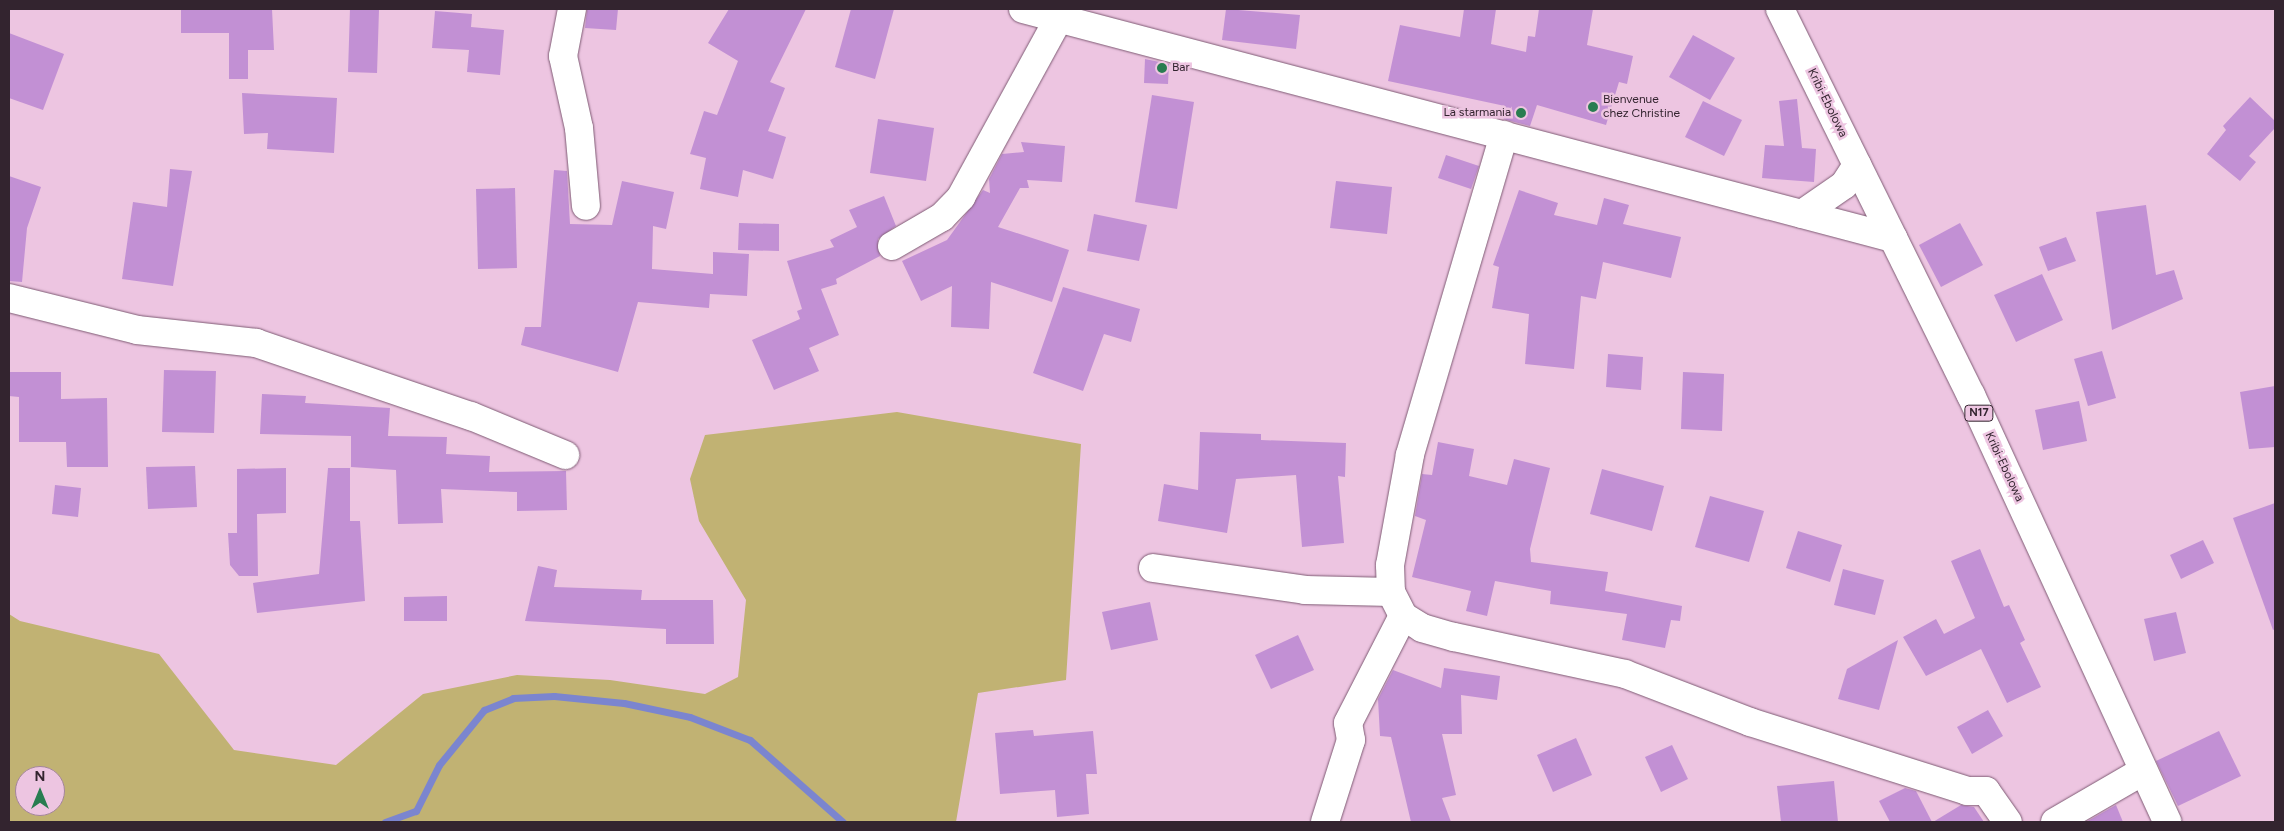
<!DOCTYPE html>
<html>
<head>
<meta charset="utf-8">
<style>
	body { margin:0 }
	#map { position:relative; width:2284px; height:831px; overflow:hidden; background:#edc5e1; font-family:Figtree,sans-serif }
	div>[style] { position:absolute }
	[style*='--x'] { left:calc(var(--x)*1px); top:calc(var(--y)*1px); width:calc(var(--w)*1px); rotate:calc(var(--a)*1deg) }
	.green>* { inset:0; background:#c1b273 }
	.stream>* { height:7px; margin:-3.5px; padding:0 3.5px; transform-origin:3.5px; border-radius:3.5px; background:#7b85cf }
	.building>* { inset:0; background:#c290d4 }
	.roads { filter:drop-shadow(0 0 1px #7e5b74) drop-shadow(0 0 1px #7e5b74) }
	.minor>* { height:28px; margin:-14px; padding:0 14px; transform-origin:14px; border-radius:14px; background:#fff }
	.highway>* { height:28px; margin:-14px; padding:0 14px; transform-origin:14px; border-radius:14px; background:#fff }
	.dots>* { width:14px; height:14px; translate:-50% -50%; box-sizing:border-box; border:2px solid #edc5e1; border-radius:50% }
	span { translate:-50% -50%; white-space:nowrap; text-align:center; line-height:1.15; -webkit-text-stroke:5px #edc5e1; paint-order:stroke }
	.shield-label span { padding:1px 4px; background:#edc5e1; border:1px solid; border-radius:4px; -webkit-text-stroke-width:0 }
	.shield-label { font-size:11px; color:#33242f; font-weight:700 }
	.poi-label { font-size:12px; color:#33242f }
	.left { translate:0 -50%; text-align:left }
	.right { translate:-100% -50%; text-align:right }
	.street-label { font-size:12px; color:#33242f }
	.frame { position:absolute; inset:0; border:10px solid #33242f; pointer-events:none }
	.north { position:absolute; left:15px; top:766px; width:50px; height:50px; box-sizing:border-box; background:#edc5e1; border:1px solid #a3859a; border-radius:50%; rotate:0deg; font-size:14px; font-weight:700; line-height:20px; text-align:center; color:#33242f }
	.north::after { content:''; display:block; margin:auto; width:18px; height:22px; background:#287d51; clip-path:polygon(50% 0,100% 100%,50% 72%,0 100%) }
</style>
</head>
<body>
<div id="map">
	<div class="green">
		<i style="clip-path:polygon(evenodd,897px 412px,1081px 444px,1066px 680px,978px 693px,956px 822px,9px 822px,9px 614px,20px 621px,159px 654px,234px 750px,336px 765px,423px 694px,517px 675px,610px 680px,705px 694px,738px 677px,746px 600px,699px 521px,690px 479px,705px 435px,897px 412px,25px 776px,55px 776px,55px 806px,25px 806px,25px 776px)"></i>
	</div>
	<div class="stream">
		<i style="--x:385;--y:822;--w:33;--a:-20"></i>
		<i style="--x:416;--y:811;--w:51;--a:-63.4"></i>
		<i style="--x:439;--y:765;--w:71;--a:-50.7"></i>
		<i style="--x:484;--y:710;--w:31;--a:-22"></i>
		<i style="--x:513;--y:698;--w:41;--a:-2.8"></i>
		<i style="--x:554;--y:696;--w:70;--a:5.7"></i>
		<i style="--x:624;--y:703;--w:67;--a:12"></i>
		<i style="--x:690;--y:717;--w:64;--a:21"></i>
		<i style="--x:750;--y:740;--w:124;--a:41.4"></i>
	</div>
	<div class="building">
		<i style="clip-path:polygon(181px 9px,272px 9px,274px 50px,248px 50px,248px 79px,229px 79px,229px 33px,181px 33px)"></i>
		<i style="clip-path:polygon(350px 9px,379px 9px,377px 73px,348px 72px)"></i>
		<i style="clip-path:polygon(587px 9px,618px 9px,616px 30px,585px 28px)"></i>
		<i style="clip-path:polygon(729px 9px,806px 9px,770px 82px,785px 88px,768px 131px,786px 137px,773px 179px,743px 170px,738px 197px,700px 189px,706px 158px,690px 154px,704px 111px,717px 115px,738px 61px,708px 43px)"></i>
		<i style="clip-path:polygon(851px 9px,894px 9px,875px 79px,835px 67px)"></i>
		<i style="clip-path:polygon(1226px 9px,1300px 15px,1296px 49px,1222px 40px)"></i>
		<i style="clip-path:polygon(1464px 9px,1496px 9px,1491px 44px,1526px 52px,1528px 36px,1535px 37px,1539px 9px,1593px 9px,1587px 45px,1633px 56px,1627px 84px,1619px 82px,1606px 125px,1537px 105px,1530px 126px,1503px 119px,1505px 106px,1388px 81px,1400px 25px,1460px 37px)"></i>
		<i style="clip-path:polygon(435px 11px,472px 14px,471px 27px,504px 30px,500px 75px,467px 72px,469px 50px,432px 48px)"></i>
		<i style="clip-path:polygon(9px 33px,64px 54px,43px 110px,9px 98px)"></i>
		<i style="clip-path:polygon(1693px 35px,1735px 58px,1710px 100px,1669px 77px)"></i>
		<i style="clip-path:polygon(1145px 59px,1169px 64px,1168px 84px,1144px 83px)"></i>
		<i style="clip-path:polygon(242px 93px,337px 98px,334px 153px,267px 149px,268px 133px,244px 134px)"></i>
		<i style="clip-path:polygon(1152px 95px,1194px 102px,1177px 209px,1135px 202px)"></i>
		<i style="clip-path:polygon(2250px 97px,2275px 121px,2275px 128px,2249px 156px,2256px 162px,2240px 181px,2207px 154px,2226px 130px,2223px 126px)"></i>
		<i style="clip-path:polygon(1797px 99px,1802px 148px,1816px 149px,1814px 182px,1762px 178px,1765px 145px,1784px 146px,1779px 101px)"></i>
		<i style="clip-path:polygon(1703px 101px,1742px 120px,1724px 156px,1685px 137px)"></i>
		<i style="clip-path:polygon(878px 119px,934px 128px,926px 181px,870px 173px)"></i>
		<i style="clip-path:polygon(1021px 142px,1065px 146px,1062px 182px,1027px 180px,1029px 188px,1020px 188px,998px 227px,1069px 250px,1052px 302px,991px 282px,989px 329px,951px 327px,952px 286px,921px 301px,902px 261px,947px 240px,983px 190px,990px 193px,989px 179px,1002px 154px,1024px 152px)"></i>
		<i style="clip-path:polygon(1446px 155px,1479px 166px,1471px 189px,1438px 178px)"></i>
		<i style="clip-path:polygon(170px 169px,192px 171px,173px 286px,122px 279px,133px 202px,167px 207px)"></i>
		<i style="clip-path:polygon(554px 170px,567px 171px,570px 224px,612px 225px,622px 181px,674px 192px,666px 229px,653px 226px,652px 269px,713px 274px,713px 252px,749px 254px,747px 296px,710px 294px,709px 308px,638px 302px,618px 372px,521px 345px,525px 327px,541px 327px)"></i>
		<i style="clip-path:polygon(9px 176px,41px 187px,27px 228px,22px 282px,9px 281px)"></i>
		<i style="clip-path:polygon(1336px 181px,1392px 187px,1387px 234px,1330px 228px)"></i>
		<i style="clip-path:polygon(515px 188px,517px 268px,478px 269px,476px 189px)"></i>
		<i style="clip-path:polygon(1519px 190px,1558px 203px,1554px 215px,1597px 225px,1604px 198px,1629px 205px,1623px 224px,1681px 237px,1671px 278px,1603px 262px,1596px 299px,1581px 296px,1574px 369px,1525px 364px,1529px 314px,1492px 308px,1499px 267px,1493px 265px)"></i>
		<i style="clip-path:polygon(884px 196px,896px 226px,878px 239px,880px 256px,836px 279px,837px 284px,821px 289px,839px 335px,809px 348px,819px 371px,774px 390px,752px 340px,800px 319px,797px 311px,802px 309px,787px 261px,834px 247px,830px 240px,857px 227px,849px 210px)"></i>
		<i style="clip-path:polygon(2146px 205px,2156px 275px,2174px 270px,2183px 299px,2112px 330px,2096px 212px)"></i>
		<i style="clip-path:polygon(1094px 214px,1147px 225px,1139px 261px,1087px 251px)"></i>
		<i style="clip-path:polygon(739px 223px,779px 224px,779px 251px,738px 250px)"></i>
		<i style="clip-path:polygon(1960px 223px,1983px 265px,1941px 287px,1919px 245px)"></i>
		<i style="clip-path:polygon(2066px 237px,2076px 261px,2048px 271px,2039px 247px)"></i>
		<i style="clip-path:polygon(2042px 274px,2063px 320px,2016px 342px,1994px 295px)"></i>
		<i style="clip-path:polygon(1063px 287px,1140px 309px,1131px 342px,1104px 334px,1083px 391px,1033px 373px)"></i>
		<i style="clip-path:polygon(2102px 351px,2116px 398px,2088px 406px,2074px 359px)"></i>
		<i style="clip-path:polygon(1608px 354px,1643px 357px,1641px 390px,1606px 387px)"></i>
		<i style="clip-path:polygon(164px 370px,216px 371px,214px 433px,162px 432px)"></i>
		<i style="clip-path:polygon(9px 372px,61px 372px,61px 399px,107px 398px,108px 467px,67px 467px,66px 442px,19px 442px,19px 397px,9px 396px)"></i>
		<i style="clip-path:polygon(1683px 372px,1724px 374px,1722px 431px,1681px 429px)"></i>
		<i style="clip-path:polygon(2275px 386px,2275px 447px,2249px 449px,2240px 392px)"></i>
		<i style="clip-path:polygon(262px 394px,306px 396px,305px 403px,390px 408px,388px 436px,447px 437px,446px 454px,490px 456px,489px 472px,566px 471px,567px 510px,517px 511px,517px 492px,441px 489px,443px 523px,398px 524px,396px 470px,351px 467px,351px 436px,260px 434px)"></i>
		<i style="clip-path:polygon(2079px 401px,2087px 441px,2043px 450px,2035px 410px)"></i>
		<i style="clip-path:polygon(1200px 432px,1261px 434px,1261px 440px,1346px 443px,1345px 477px,1338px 476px,1344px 543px,1302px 547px,1296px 475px,1236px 479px,1227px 533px,1158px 521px,1164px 484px,1198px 490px)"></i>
		<i style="clip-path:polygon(1438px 442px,1474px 449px,1469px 476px,1507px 485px,1514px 459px,1550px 468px,1530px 549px,1531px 562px,1608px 572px,1605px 591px,1682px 606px,1680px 621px,1671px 620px,1665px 648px,1622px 640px,1627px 614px,1550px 604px,1551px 591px,1495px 581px,1487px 616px,1466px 611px,1471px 591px,1412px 577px,1426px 520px,1415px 516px,1422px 474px,1432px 475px)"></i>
		<i style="clip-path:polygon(195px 466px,197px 507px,148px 509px,146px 467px)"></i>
		<i style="clip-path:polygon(286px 468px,286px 513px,257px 514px,258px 576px,239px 576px,230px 565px,228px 533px,237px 533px,237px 469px)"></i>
		<i style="clip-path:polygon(328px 468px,350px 468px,350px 521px,360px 521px,365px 601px,257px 613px,253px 583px,319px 574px)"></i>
		<i style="clip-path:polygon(1602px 469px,1664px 486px,1652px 531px,1590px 514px)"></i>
		<i style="clip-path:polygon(55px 485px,81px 488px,78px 517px,52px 514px)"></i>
		<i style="clip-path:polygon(1710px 496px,1764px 511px,1749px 562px,1695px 547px)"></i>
		<i style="clip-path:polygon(2275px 503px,2275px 629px,2273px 630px,2233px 518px)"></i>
		<i style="clip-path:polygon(1798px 531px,1842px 545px,1830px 582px,1786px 568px)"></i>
		<i style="clip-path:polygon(2203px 540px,2214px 563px,2181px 579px,2170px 555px)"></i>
		<i style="clip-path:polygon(1980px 549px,2004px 607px,2009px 605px,2025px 640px,2020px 643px,2041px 687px,2007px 703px,1981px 649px,1926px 676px,1903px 637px,1936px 619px,1944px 634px,1975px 618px,1951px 561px)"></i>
		<i style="clip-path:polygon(538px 566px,557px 570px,554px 587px,642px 590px,641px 600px,713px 600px,714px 644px,666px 644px,666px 629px,525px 621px)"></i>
		<i style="clip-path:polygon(1843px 569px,1884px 580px,1875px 615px,1834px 605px)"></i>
		<i style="clip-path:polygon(447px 596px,447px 621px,404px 621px,404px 597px)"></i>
		<i style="clip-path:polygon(1150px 602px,1158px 640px,1111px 650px,1102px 612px)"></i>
		<i style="clip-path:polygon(2176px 612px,2186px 653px,2154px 661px,2144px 619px)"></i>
		<i style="clip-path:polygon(1298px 635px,1314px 670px,1271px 689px,1255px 655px)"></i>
		<i style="clip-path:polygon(1898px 640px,1879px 710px,1838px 699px,1847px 669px)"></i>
		<i style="clip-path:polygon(1444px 668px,1500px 676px,1497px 700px,1461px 695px,1462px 734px,1442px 734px,1456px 795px,1442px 798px,1451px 822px,1411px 822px,1391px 737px,1380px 736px,1378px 699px,1393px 670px,1441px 688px)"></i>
		<i style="clip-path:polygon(1988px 710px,2003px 736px,1972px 754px,1957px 727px)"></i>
		<i style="clip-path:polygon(1033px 730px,1034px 736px,1093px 731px,1097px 774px,1086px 774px,1089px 814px,1057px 817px,1055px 790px,1000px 794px,995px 733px)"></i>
		<i style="clip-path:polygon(2219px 731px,2241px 776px,2178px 806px,2156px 761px)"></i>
		<i style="clip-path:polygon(1576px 738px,1592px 775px,1553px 792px,1537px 755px)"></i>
		<i style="clip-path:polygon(1672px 745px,1688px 779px,1661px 792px,1645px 757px)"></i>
		<i style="clip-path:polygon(1834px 781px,1838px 822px,1781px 822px,1777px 786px)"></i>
		<i style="clip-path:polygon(1905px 788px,1916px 791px,1932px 822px,1890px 822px,1879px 801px)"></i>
		<i style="clip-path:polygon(1961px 805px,1974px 807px,1984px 822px,1933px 822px)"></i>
		<i style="clip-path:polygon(2116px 805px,2123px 822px,2086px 822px)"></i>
	</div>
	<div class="roads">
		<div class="minor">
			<i style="--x:572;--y:9;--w:48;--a:100.8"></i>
			<i style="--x:563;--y:56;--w:74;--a:77.5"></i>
			<i style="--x:579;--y:128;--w:78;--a:84.9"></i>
			<i style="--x:1023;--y:9;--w:900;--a:14.75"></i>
			<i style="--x:1504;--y:135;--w:334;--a:106.4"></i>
			<i style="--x:1410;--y:455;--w:112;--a:100.3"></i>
			<i style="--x:1390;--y:565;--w:27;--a:88"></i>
			<i style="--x:1391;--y:592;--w:27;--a:63"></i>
			<i style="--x:1403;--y:616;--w:22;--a:32"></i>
			<i style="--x:1422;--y:628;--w:33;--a:16"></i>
			<i style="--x:1454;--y:637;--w:175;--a:12.2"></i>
			<i style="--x:1625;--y:674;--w:134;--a:21"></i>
			<i style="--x:1750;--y:722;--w:228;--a:17.6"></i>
			<i style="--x:1967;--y:791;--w:19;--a:0"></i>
			<i style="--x:1986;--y:791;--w:38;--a:55"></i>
			<i style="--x:1802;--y:214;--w:51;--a:-34.6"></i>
			<i style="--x:1844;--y:185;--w:24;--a:-57"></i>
			<i style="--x:892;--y:246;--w:58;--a:-30.1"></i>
			<i style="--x:942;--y:217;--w:28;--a:-46"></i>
			<i style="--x:961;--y:197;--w:204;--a:-61.3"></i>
			<i style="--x:9;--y:298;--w:132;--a:14"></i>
			<i style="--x:137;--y:330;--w:120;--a:6.2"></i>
			<i style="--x:256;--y:343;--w:227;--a:18.8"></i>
			<i style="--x:471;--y:416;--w:102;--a:22.5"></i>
			<i style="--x:1153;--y:568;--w:154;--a:8.2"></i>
			<i style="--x:1305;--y:590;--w:86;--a:1.3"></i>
			<i style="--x:1325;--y:822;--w:86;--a:-72.4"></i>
			<i style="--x:1351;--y:740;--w:17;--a:-100"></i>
			<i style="--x:1348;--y:723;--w:120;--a:-62.8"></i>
			<i style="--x:2055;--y:822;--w:102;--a:-30.1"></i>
		</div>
		<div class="highway">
			<i style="--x:1780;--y:9;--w:431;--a:63.7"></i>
			<i style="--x:1971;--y:395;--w:470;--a:65.3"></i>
		</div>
	</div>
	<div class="dots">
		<i style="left:1162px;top:68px;background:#287d51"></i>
		<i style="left:1593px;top:107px;background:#287d51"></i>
		<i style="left:1521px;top:113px;background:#287d51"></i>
	</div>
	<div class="shield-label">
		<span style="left:1979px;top:413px">N17</span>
	</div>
	<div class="poi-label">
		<span class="left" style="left:1172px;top:68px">Bar</span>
		<span class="left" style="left:1603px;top:107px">Bienvenue<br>chez Christine</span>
		<span class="right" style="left:1511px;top:113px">La starmania</span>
	</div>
	<div class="street-label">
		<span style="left:1827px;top:103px;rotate:64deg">Kribi-Ebolowa</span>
		<span style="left:2004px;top:467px;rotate:65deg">Kribi-Ebolowa</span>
	</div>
	<div class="frame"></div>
	<div class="north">N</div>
</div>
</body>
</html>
